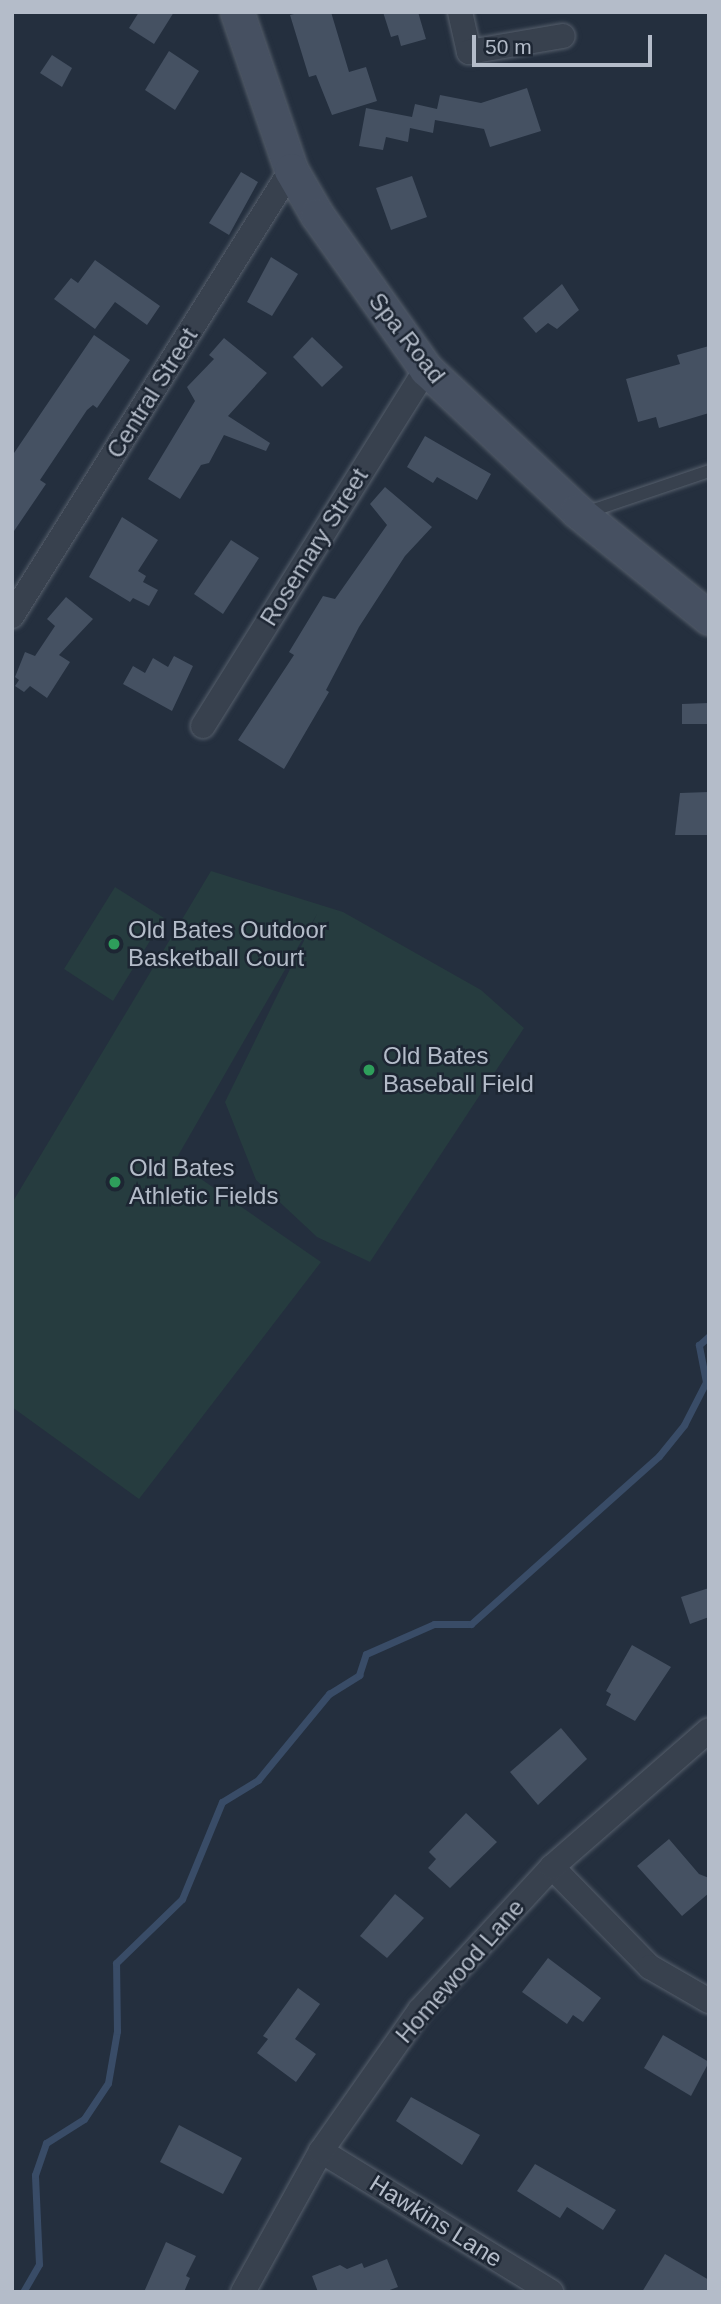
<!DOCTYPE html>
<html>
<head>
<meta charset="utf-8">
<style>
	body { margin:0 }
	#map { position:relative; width:721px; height:2304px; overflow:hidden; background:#242f3e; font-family:Helvetica,sans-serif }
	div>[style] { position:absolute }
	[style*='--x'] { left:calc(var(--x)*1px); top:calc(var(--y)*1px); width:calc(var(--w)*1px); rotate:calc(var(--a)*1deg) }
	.green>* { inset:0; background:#263c3f }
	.stream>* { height:7px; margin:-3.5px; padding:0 3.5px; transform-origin:3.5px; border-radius:3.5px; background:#394c67 }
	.building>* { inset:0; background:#455162 }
	.roads { filter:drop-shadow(0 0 2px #565f6c) drop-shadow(0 0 2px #565f6c) }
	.service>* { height:12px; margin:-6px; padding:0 6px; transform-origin:6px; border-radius:6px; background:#38414e }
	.minor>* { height:24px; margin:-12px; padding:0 12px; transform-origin:12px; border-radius:12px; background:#38414e }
	.secondary>* { height:33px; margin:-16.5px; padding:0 16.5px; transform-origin:16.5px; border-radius:16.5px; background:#465061 }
	.dots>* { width:19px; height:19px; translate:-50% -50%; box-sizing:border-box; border:4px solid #1d2633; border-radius:50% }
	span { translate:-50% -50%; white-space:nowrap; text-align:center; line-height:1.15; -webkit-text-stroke:5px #1d2633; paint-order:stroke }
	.street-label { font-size:24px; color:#b4bcc9 }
	.poi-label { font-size:24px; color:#b4bcc9 }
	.left { translate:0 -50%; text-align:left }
	.frame { position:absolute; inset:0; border:14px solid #b4bcc9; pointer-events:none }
	.scale { position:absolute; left:472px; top:35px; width:180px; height:32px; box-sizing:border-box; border:4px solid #b4bcc9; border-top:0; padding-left:9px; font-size:21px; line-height:24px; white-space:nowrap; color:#b4bcc9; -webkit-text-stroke:5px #1d2633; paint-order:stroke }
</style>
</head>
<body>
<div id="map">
	<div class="green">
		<i style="clip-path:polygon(211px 871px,343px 912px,481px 990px,524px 1028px,370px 1262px,317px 1237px,256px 1180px,225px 1102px,317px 914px,175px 1161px,321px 1262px,139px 1499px,12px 1407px,12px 1203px)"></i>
		<i style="clip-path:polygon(115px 887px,164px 918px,113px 1001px,64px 969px)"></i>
	</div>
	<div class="stream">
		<i style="--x:23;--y:2292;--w:32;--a:-60"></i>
		<i style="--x:39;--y:2264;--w:89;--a:-92.6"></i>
		<i style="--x:35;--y:2175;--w:34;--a:-71"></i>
		<i style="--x:46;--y:2143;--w:45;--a:-32.3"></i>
		<i style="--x:84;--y:2119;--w:43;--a:-56.3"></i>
		<i style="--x:108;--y:2083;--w:53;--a:-80.2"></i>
		<i style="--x:117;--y:2031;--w:68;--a:-90.8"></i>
		<i style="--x:116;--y:1963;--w:92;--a:-44.1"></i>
		<i style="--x:182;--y:1899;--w:105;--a:-67.6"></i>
		<i style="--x:222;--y:1802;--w:42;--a:-31.4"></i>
		<i style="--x:258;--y:1780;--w:112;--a:-50.5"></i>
		<i style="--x:329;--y:1694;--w:36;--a:-32"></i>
		<i style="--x:359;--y:1675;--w:22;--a:-72"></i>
		<i style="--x:366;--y:1654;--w:74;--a:-23.8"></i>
		<i style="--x:434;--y:1624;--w:37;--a:0"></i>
		<i style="--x:471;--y:1624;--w:252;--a:-41.8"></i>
		<i style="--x:659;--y:1456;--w:40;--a:-51"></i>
		<i style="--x:684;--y:1425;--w:48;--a:-62.9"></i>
		<i style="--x:706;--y:1382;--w:38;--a:-101"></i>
		<i style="--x:699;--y:1345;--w:13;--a:-42"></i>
	</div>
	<div class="building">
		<i style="clip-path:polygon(139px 12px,174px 12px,154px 44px,129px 28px)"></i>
		<i style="clip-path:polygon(302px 12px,331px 12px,349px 72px,366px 67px,377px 101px,332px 115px,316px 75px,309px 77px,290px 15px)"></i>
		<i style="clip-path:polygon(383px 12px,418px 12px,426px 39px,401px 46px,398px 35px,391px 37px)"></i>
		<i style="clip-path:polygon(169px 51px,199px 71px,175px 110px,145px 90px)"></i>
		<i style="clip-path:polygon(52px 55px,72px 68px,62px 87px,40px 73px)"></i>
		<i style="clip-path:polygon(527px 88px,541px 131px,490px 147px,484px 129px,435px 120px,433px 133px,410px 128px,408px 142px,386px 137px,383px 150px,359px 146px,366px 108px,412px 117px,415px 104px,437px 109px,440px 95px,481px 103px)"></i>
		<i style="clip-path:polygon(241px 172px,258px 182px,229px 235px,209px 223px)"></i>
		<i style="clip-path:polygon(412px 176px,427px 217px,391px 230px,376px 188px)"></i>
		<i style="clip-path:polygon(271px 257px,298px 274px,272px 316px,247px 302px)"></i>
		<i style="clip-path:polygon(95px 260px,160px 306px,147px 325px,115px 302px,95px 329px,54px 299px,71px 278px,78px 283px)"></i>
		<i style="clip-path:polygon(562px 284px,579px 310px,557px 329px,548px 323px,536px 333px,523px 318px)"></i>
		<i style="clip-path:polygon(94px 335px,130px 360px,97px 408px,93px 405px,87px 410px,40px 480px,46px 484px,12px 534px,12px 456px)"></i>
		<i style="clip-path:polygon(312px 337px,343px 367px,322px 387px,293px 357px)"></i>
		<i style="clip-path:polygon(224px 338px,267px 373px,228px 416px,270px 443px,266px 451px,224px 435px,209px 463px,201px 465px,180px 499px,148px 479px,195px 401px,187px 387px,214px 359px,209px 355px)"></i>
		<i style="clip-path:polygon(709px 346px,709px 413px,659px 428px,656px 417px,638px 422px,626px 379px,680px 364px,677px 355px)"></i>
		<i style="clip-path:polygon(425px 436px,491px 474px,477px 500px,437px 477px,433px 483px,407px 467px)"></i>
		<i style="clip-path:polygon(385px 487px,432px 527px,405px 556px,359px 627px,326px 690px,329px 692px,284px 769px,238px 740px,294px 655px,289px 652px,323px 596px,335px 599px,387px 525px,370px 504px)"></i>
		<i style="clip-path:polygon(122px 517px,158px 540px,138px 571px,146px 576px,143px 582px,158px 590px,149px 606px,133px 598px,130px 602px,89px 577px)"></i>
		<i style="clip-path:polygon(231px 540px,259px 558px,223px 614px,194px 594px)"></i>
		<i style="clip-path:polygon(66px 597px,93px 619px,59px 655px,70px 662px,47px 698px,30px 686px,24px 692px,15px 686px,19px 680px,15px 677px,25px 652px,35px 656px,55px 626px,47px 619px)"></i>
		<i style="clip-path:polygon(174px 656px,193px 666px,172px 711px,123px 684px,133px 666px,145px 673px,153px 658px,168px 667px)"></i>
		<i style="clip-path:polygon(709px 703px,709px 724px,682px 724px,682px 704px)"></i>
		<i style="clip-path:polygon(709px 792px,709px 835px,675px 835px,680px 793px)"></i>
		<i style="clip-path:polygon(709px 1588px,709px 1617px,690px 1624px,681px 1597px)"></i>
		<i style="clip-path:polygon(632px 1645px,671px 1667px,635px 1721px,606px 1705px,611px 1694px,606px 1691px)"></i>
		<i style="clip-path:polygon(561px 1728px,587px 1759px,538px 1805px,510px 1772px)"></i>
		<i style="clip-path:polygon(466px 1813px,497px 1842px,450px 1888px,428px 1868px,436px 1859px,429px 1852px)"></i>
		<i style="clip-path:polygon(669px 1839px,699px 1874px,709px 1878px,709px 1893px,682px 1916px,637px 1866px)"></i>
		<i style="clip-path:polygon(395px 1894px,424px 1918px,387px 1958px,360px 1936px)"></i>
		<i style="clip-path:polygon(548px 1958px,601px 1998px,583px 2022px,573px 2015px,567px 2024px,522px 1992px)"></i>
		<i style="clip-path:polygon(298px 1988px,320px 2004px,295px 2039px,316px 2054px,296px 2082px,257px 2053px,268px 2039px,263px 2036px)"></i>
		<i style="clip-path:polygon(663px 2035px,709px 2062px,691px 2096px,644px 2068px)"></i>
		<i style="clip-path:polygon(411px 2097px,480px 2135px,462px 2165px,396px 2121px)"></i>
		<i style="clip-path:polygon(179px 2125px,242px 2158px,223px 2194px,160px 2162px)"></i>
		<i style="clip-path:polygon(535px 2164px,616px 2210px,603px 2230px,567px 2207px,560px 2218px,517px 2191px)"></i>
		<i style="clip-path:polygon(166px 2242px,196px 2256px,186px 2276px,190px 2278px,184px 2292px,144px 2292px)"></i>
		<i style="clip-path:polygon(665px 2254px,709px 2280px,709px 2292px,642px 2292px)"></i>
		<i style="clip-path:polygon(387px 2259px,398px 2287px,384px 2292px,318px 2292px,312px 2276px,340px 2265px,347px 2269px,362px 2263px,364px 2268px)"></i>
	</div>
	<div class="roads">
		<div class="service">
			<i style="--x:585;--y:513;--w:131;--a:-18.7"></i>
		</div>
		<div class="minor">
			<i style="--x:460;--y:12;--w:41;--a:77.3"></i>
			<i style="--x:469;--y:52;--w:95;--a:-9.7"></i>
			<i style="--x:12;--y:616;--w:526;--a:-57.97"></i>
			<i style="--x:203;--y:726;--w:421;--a:-58"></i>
			<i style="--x:552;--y:1867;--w:140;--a:45.6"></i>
			<i style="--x:650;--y:1967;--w:68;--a:30"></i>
			<i style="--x:321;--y:2151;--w:270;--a:31.5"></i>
			<i style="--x:243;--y:2292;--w:161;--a:-61"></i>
			<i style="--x:321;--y:2151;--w:172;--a:-54.9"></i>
			<i style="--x:420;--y:2010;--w:195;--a:-47.3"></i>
			<i style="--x:552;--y:1867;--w:208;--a:-41.1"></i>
		</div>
		<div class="secondary">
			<i style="--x:237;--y:12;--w:167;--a:71.1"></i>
			<i style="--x:291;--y:170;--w:52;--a:60"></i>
			<i style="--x:317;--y:215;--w:189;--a:54.7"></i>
			<i style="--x:426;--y:369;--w:207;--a:43.2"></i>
			<i style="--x:577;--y:511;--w:170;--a:39"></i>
		</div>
	</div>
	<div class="dots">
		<i style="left:114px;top:944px;background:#2e9e5b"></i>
		<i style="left:369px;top:1070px;background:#2e9e5b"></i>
		<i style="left:115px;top:1182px;background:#2e9e5b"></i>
	</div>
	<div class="street-label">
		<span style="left:407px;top:338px;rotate:52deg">Spa Road</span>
		<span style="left:152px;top:393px;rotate:-58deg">Central Street</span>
		<span style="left:314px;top:547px;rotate:-58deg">Rosemary Street</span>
		<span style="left:460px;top:1971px;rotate:-49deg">Homewood Lane</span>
		<span style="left:436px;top:2221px;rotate:32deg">Hawkins Lane</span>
	</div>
	<div class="poi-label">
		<span class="left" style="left:128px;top:944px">Old Bates Outdoor<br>Basketball Court</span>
		<span class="left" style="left:383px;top:1070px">Old Bates<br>Baseball Field</span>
		<span class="left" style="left:129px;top:1182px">Old Bates<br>Athletic Fields</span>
	</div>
	<div class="frame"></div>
	<div class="scale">50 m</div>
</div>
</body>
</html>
